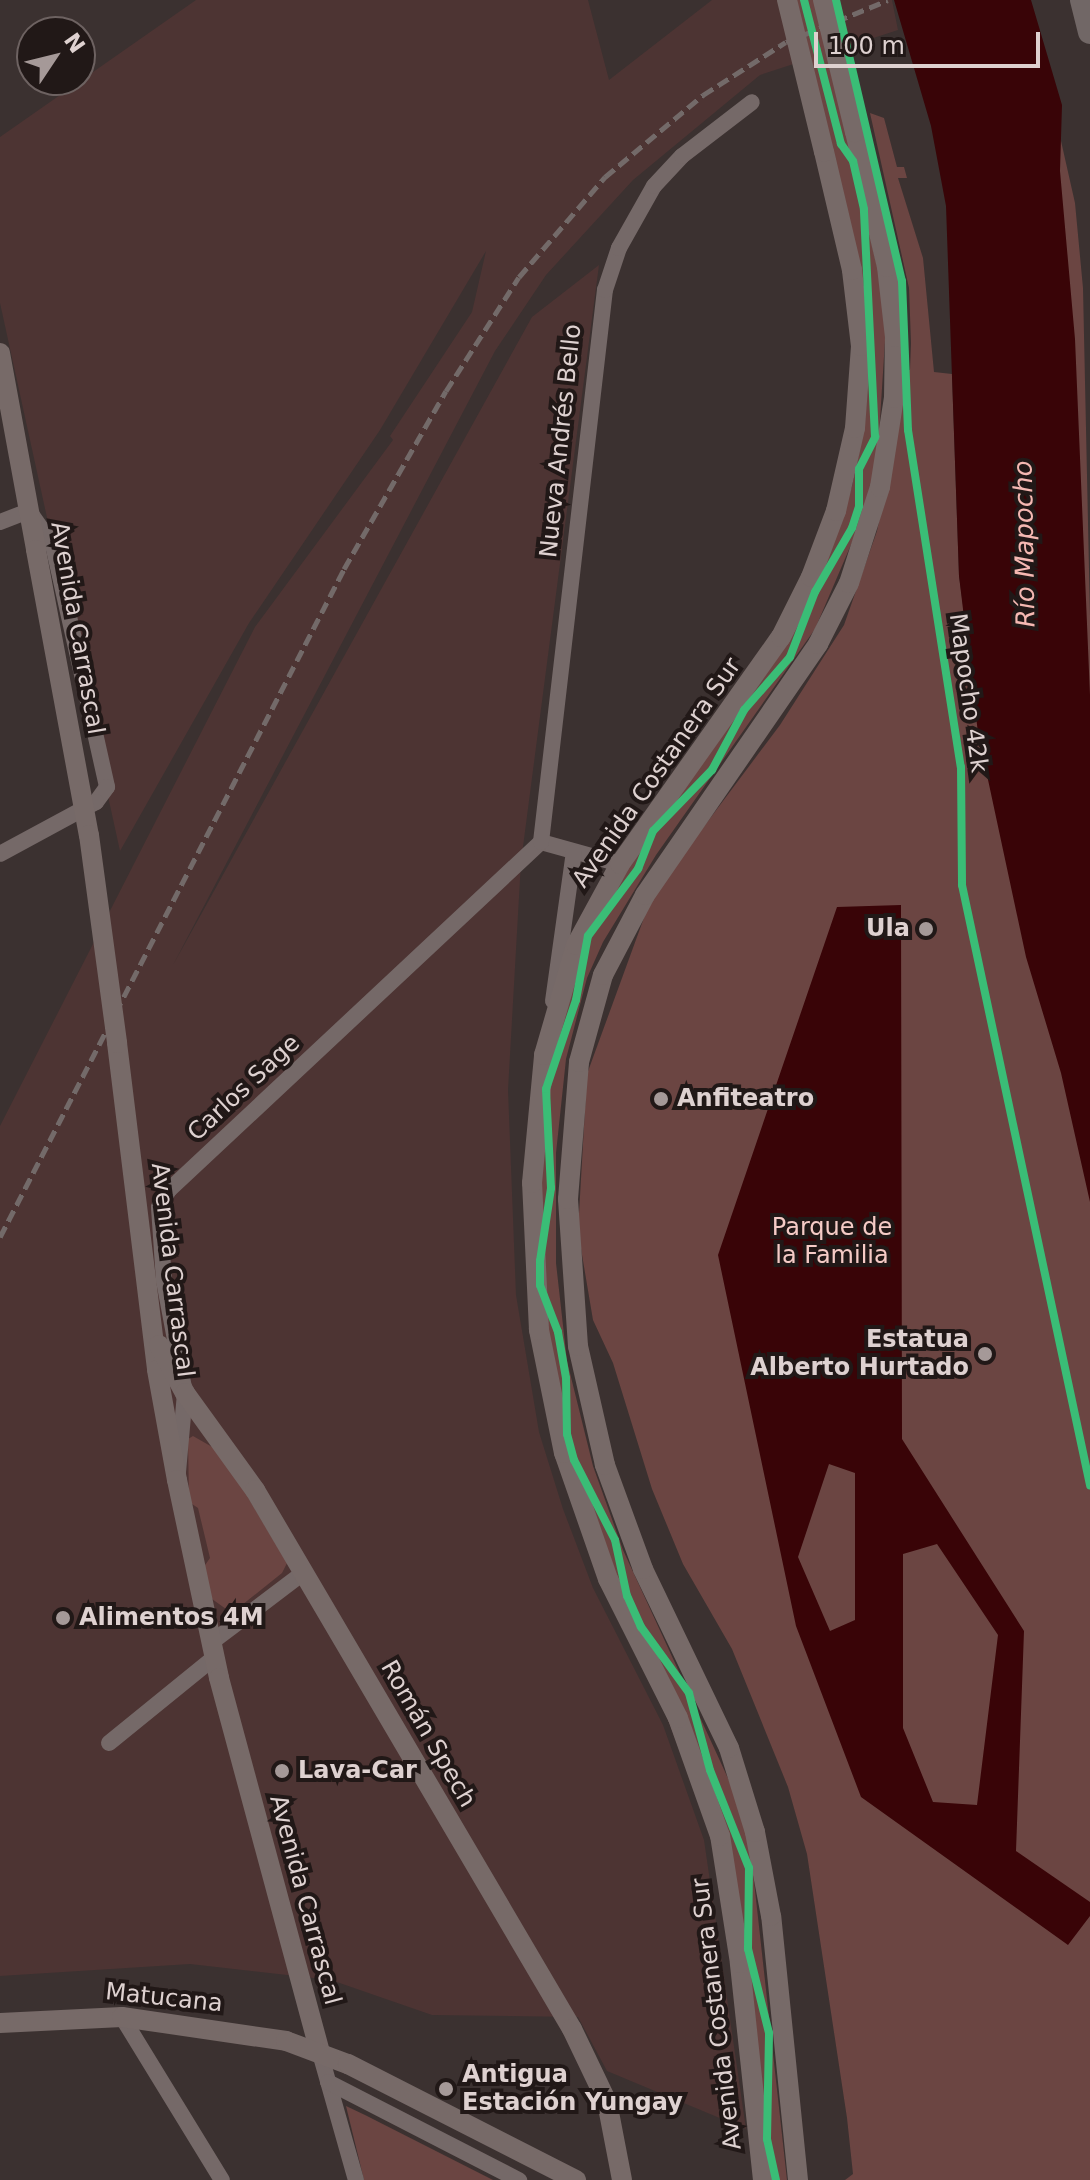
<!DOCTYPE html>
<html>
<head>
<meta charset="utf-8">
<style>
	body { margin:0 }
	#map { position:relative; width:1090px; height:2180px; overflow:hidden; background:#3b3130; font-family:"DejaVu Sans",sans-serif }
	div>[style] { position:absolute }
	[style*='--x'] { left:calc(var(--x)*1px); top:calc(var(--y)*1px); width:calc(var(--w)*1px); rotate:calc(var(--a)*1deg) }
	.built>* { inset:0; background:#4d3433 }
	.green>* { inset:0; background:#6b4542 }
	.water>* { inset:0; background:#390407 }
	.minor>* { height:16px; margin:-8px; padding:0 8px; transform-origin:8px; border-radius:8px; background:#756968 }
	.major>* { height:20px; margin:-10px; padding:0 10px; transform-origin:10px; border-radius:10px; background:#776a68 }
	.highway>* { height:24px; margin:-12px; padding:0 12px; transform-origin:12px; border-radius:12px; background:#716766 }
	.rail>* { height:5px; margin-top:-2.5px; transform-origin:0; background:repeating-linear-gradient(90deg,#736a69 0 12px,transparent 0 18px) }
	.major-bridge>* { height:20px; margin:-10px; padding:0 10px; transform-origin:10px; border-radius:10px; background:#776a68 }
	.cycleway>* { height:8px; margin:-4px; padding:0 4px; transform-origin:4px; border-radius:4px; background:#3abd76 }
	.dots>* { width:22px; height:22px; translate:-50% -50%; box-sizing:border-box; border:4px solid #211817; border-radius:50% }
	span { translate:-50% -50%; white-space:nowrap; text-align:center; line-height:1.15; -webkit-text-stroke:8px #211817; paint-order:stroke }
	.street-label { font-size:24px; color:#ded1d0 }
	.poi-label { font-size:24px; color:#ded1d0; font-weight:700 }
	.right { translate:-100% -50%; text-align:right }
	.left { translate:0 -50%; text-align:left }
	.park-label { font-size:24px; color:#f5cbc6 }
	.water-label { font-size:26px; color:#f5b8b2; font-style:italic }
	.north { position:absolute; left:16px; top:16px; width:80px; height:80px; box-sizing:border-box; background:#211817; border:2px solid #6d6261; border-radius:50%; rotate:55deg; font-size:22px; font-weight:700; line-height:32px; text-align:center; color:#ded1d0 }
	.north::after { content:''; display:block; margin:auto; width:28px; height:36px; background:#a59998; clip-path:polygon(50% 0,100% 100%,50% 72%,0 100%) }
	.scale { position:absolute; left:814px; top:32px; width:226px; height:36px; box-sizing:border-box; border:4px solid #ded1d0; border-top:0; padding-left:10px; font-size:24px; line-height:28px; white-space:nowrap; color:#ded1d0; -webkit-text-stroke:6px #211817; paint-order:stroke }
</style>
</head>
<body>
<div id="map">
	<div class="built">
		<i style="clip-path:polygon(196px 0,588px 0,609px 80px,712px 0,892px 0,898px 30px,760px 75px,633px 180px,546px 275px,495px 351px,173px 965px,532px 317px,599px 265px,521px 862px,508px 1090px,516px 1295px,539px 1432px,563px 1509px,593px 1588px,663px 1725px,704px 1840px,746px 2129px,607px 2071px,578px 2017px,432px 2015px,331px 1980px,190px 1964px,0 1976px,0 1126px,255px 627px,393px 440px,390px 436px,472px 312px,486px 251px,380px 430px,249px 623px,120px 851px,0 303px,0 137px)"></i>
	</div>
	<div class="green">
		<i style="clip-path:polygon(793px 0,815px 0,887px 309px,877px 467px,862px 519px,815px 629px,656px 855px,603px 942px,587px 978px,566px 1059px,556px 1153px,556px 1263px,567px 1361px,593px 1466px,623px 1550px,738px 1800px,751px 1854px,787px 2180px,767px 2180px,739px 1906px,577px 1481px,535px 1273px,547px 1059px,588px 929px,827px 561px,852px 486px,865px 424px,867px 301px)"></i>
		<i style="clip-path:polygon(1036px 30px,1075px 203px,1083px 288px,1090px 616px,1090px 2180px,845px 2180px,853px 2174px,847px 2118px,807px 1854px,788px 1787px,732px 1649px,683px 1564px,652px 1489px,613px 1363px,593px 1320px,578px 1231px,587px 1074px,645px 915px,663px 881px,780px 725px,844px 625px,877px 531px,894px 450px,901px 370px,910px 370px,911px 343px,909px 288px,870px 113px,884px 118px,897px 167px,904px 167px,907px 178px,898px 178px,923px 258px,934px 372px,952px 374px,959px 576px,985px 764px)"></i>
		<i style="clip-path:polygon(193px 1436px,221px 1452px,287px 1563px,282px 1573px,237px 1609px,226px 1609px,212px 1599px,203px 1568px,210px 1558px,198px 1508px,189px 1502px,188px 1439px)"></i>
		<i style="clip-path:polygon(346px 2106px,365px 2115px,493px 2180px,364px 2180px)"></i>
	</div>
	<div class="water">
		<i style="clip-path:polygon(894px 0,1031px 0,1062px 105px,1060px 171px,1075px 339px,1090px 695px,1090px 1202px,1061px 1073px,1026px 957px,978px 733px,959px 576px,946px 206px,931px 126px)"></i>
		<i style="clip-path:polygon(evenodd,901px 905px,902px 1439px,1024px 1631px,1016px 1851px,1090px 1902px,1090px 1916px,1068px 1945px,861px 1797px,796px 1626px,718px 1255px,837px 907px,901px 905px,829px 1464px,855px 1473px,855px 1620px,830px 1631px,798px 1557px,829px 1464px,901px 905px,937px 1544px,998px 1635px,977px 1805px,933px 1802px,903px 1728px,903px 1554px,937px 1544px)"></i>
	</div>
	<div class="minor">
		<i style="--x:0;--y:522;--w:31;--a:-21"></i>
		<i style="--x:29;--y:511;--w:42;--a:54.8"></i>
		<i style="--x:53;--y:545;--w:248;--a:77.4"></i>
		<i style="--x:107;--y:787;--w:19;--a:126"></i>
		<i style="--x:96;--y:802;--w:109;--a:151.6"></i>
		<i style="--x:541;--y:842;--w:82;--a:15.6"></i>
		<i style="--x:553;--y:1001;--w:150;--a:-82"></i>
		<i style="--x:178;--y:1472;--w:79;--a:-84.9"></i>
		<i style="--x:185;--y:1393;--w:114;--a:-100.6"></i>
		<i style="--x:164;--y:1281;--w:74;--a:-93.9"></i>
		<i style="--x:159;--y:1207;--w:20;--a:-60"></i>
		<i style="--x:169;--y:1190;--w:509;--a:-43.09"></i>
		<i style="--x:541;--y:842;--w:556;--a:-83.39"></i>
		<i style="--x:605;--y:290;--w:44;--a:-71.6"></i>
		<i style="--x:619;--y:248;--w:71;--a:-60.6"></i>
		<i style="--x:654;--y:186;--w:41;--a:-47"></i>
		<i style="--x:682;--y:156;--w:88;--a:-37.6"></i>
		<i style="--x:212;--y:1642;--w:114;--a:-37.2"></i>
		<i style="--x:109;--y:1743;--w:136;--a:-39.1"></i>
		<i style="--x:122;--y:2017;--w:191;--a:58.5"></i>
		<i style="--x:320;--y:2053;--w:132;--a:74.2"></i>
		<i style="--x:328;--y:2082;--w:215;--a:27.2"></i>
	</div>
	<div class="major">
		<i style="--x:0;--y:353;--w:200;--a:79.6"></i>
		<i style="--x:117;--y:1043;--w:329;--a:83"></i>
		<i style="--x:157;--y:1370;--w:112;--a:79.7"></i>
		<i style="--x:177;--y:1480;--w:202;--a:78"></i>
		<i style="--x:219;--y:1678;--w:388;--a:74.9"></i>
		<i style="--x:159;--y:1345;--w:55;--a:61.6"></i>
		<i style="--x:185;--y:1393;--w:120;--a:54.2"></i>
		<i style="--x:255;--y:1490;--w:625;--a:59.54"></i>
		<i style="--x:572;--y:2029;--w:81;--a:64.4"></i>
		<i style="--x:607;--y:2102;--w:79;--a:79.1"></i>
		<i style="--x:0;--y:2023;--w:122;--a:-2.8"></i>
		<i style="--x:122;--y:2017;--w:166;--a:8.3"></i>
		<i style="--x:286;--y:2041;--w:66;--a:20.4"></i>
		<i style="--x:348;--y:2064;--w:256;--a:27"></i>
		<i style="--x:763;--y:2180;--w:218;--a:-96.1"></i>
		<i style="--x:740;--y:1963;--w:129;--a:-98.9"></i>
		<i style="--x:720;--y:1836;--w:125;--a:-109.6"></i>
		<i style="--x:678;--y:1718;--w:156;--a:-116.7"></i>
		<i style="--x:608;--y:1579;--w:133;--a:-109.2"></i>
		<i style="--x:564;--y:1453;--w:126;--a:-101.5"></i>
		<i style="--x:539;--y:1330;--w:147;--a:-92.7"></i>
		<i style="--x:532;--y:1183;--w:129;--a:-84.6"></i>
		<i style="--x:544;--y:1055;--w:115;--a:-73.8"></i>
		<i style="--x:576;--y:945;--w:92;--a:-61.5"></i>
		<i style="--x:620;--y:864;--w:278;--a:-54.7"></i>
		<i style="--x:781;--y:637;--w:67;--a:-63.4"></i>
		<i style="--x:811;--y:577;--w:71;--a:-69.3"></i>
		<i style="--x:836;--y:511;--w:85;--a:-77.1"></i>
		<i style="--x:855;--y:428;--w:82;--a:-85.8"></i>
		<i style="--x:861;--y:346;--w:77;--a:-96.8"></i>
		<i style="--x:852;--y:270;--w:121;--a:-103.3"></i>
		<i style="--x:798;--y:2180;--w:265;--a:-95.8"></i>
		<i style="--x:771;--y:1916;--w:86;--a:-100.8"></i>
		<i style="--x:755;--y:1832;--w:88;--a:-107.2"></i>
		<i style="--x:729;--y:1748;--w:199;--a:-115.7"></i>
		<i style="--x:643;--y:1569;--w:111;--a:-110.1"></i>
		<i style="--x:605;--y:1465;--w:122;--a:-102.8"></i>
		<i style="--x:578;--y:1346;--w:147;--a:-93.9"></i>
		<i style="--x:568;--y:1199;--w:137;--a:-85.4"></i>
		<i style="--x:579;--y:1062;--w:90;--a:-74.6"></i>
		<i style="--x:603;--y:975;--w:90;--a:-62.3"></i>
		<i style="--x:645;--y:895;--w:305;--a:-55.4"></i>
		<i style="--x:818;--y:644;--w:68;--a:-63.1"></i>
		<i style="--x:849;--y:583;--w:101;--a:-72.1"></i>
		<i style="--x:880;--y:487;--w:90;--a:-81.1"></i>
		<i style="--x:894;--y:398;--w:61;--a:-89.1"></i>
		<i style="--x:895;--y:337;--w:70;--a:-96.5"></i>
		<i style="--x:887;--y:267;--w:139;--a:-103.3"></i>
	</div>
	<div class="highway">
		<i style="--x:1082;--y:0;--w:33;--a:76"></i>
	</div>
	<div class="rail">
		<i style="--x:0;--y:1237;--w:751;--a:-62.75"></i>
		<i style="--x:344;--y:569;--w:205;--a:-60.2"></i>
		<i style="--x:446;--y:391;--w:135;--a:-57.4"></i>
		<i style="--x:519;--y:277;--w:132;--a:-49.3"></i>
		<i style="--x:605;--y:177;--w:128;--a:-39.9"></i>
		<i style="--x:703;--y:95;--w:98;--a:-32.6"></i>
		<i style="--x:786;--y:42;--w:110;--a:-22.4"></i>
	</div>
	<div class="major-bridge">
		<i style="--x:787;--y:0;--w:156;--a:76.3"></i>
		<i style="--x:823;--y:0;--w:136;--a:76.4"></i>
		<i style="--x:36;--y:550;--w:290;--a:79.5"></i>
		<i style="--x:89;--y:835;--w:210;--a:82.3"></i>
	</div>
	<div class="cycleway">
		<i style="--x:836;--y:0;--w:289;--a:76.8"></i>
		<i style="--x:902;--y:281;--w:149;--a:87.7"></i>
		<i style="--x:908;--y:430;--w:341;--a:81.1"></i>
		<i style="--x:961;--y:767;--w:118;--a:89.5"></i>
		<i style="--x:962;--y:885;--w:614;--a:77.96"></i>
		<i style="--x:776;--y:2180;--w:42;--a:-102.4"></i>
		<i style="--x:767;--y:2139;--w:106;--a:-88.9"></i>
		<i style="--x:769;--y:2033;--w:87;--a:-104"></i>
		<i style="--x:748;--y:1949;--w:81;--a:-89.3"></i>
		<i style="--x:749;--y:1868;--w:105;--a:-111.7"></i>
		<i style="--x:710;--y:1770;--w:80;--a:-105.3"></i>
		<i style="--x:689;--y:1693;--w:82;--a:-126"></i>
		<i style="--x:641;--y:1627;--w:34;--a:-114"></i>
		<i style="--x:627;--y:1596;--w:57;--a:-102.1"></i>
		<i style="--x:615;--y:1540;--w:90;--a:-117.1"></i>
		<i style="--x:574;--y:1460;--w:27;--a:-105"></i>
		<i style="--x:567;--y:1434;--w:56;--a:-91"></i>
		<i style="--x:566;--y:1378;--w:47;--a:-99.9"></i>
		<i style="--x:558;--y:1332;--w:50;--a:-111"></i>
		<i style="--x:540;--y:1285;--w:24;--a:-90"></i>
		<i style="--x:540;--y:1261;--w:74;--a:-81.4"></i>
		<i style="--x:551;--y:1188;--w:99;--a:-92.9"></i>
		<i style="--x:546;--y:1089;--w:94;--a:-71.4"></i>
		<i style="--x:576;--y:1000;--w:65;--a:-79.4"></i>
		<i style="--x:588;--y:936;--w:84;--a:-53.3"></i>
		<i style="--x:638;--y:869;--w:41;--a:-68.5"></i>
		<i style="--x:653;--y:831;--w:85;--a:-46"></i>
		<i style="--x:712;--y:770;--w:68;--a:-61.9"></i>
		<i style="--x:744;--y:710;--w:70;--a:-49"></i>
		<i style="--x:790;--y:657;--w:70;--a:-69"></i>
		<i style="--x:815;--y:592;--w:74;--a:-60"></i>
		<i style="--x:852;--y:528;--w:23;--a:-72"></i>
		<i style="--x:859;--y:506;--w:37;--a:-90"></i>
		<i style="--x:859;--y:469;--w:36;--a:-63"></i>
		<i style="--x:875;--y:437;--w:228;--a:-92.8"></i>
		<i style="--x:864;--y:209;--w:49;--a:-102.9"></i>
		<i style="--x:853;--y:161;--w:21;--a:-125"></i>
		<i style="--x:841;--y:144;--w:149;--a:-104.4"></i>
	</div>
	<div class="dots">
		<i style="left:926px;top:929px;background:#a59998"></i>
		<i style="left:661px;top:1099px;background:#a59998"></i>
		<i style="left:985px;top:1354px;background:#a59998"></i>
		<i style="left:63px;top:1618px;background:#a59998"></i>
		<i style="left:282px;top:1771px;background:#a59998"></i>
		<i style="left:446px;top:2089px;background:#a59998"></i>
	</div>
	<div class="street-label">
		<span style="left:561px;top:441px;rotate:-84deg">Nueva Andrés Bello</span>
		<span style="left:77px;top:628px;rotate:80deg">Avenida Carrascal</span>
		<span style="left:968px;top:693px;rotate:82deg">Mapocho 42k</span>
		<span style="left:657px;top:773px;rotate:-55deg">Avenida Costanera Sur</span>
		<span style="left:244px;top:1088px;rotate:-43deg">Carlos Sage</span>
		<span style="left:172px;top:1270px;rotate:83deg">Avenida Carrascal</span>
		<span style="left:428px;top:1734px;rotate:60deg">Román Spech</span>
		<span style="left:305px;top:1900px;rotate:75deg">Avenida Carrascal</span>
		<span style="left:164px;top:1998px;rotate:6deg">Matucana</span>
		<span style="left:717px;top:2014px;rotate:-97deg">Avenida Costanera Sur</span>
	</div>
	<div class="poi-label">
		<span class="right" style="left:910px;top:929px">Ula</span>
		<span class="left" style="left:677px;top:1099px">Anfiteatro</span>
		<span class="right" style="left:969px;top:1354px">Estatua<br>Alberto Hurtado</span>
		<span class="left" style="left:79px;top:1618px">Alimentos 4M</span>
		<span class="left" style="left:298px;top:1771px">Lava-Car</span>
		<span class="left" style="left:462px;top:2089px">Antigua<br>Estación Yungay</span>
	</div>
	<div class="park-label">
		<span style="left:832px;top:1242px">Parque de<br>la Familia</span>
	</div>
	<div class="water-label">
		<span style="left:1025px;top:544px;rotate:-91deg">Río Mapocho</span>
	</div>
	<div class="north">N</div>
	<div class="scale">100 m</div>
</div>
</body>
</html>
